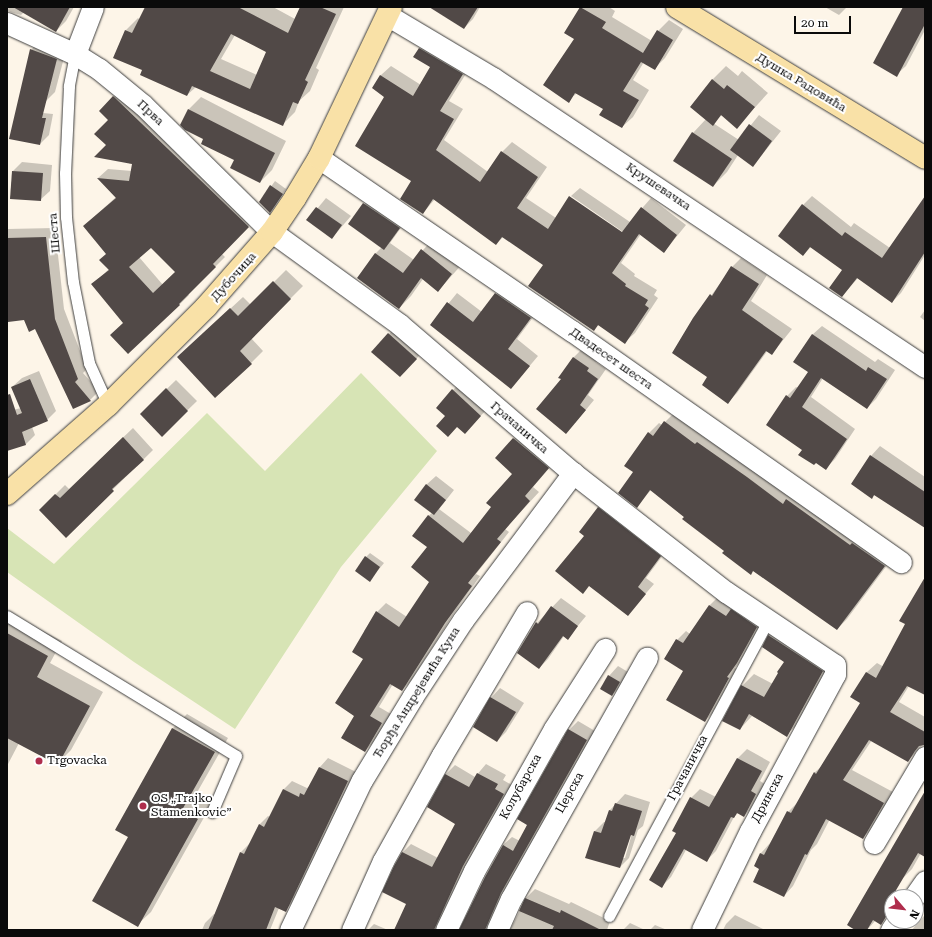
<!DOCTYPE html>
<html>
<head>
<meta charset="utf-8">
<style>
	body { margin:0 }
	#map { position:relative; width:932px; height:937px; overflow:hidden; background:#fdf5e8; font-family:"Roboto Serif",serif }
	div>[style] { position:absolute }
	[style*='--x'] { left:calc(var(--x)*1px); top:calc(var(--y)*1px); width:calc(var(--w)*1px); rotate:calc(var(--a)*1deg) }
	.green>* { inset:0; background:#d7e4b5 }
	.shadow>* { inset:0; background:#0003 }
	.building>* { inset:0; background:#514947 }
	.roads { filter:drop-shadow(0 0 1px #3d3d3d) drop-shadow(0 0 1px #3d3d3d) }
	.lane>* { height:11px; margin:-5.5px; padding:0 5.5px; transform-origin:5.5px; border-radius:5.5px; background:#fff }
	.street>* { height:21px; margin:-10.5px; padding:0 10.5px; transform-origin:10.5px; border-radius:10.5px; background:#fff }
	.secondary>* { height:22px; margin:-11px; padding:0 11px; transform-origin:11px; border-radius:11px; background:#f9e1a7 }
	.dots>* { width:11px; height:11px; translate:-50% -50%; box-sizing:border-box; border:2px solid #fff; border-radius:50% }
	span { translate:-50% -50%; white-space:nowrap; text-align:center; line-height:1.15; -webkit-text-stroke:4px #fff; paint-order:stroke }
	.street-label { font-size:12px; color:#0a0a0a }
	.poi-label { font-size:12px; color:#0a0a0a }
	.left { translate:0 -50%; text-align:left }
	.frame { position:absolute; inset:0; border:8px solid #0a0a0a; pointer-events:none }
	.north { position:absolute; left:884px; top:889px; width:40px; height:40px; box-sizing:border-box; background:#fff; border:1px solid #9d9d9d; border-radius:50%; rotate:118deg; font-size:11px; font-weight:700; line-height:16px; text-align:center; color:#0a0a0a }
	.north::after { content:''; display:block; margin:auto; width:14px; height:18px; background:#af2d4c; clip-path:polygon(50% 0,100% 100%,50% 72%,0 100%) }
	.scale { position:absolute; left:794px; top:16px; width:57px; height:18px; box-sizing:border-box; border:2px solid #0a0a0a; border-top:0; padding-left:5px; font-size:12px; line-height:14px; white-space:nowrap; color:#0a0a0a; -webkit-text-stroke:3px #fff; paint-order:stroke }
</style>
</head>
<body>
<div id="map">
	<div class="green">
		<i style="clip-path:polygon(361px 373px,437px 451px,341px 567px,235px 729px,134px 662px,7px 572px,7px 528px,54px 564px,207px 413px,265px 471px)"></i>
	</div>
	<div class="shadow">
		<i style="clip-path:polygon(9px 7px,74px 7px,66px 21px,56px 31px,24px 12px,21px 15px,7px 11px)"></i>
		<i style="clip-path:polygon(evenodd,147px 7px,273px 7px,295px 19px,301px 7px,344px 7px,316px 68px,319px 70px,310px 91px,299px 101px,295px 112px,283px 124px,196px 87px,187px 95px,143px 70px,126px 30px,138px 18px,140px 20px,147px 7px,235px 35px,268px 52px,257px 75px,221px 59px,235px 35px)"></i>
		<i style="clip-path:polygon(431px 7px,480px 7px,473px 19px,464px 28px)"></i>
		<i style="clip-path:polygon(581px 7px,609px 7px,615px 11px,612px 17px,652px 41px,658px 31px,669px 20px,683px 29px,665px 58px,654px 69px,644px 62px,633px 80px,649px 90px,633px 117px,622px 127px,604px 109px,577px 93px,568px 101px,576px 39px,565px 33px)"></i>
		<i style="clip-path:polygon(825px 7px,847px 7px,839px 15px)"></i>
		<i style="clip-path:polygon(913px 7px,925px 7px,925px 30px,906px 66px,896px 75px)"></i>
		<i style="clip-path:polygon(429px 39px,472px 64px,449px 101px,463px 109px,444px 140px,488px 172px,502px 152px,512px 142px,547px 167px,526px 198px,556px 218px,571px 197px,571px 199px,625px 236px,626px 234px,571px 196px,580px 188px,630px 222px,651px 198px,686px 225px,664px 252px,641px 234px,621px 263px,635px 274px,634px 276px,657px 290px,654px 295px,658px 298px,635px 333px,625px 342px,599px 325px,593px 330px,545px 265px,503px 237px,496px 244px,435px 199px,423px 213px,386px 96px,373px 88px,381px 75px,391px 66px,421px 85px,432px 67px,420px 48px)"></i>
		<i style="clip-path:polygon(40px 41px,66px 50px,55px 92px,46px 101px,31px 50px)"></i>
		<i style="clip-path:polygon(726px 66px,738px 76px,742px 71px,768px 93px,737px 127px,722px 115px,713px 123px,739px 140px,759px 115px,781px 131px,753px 166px,738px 155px,727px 172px,713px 186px,693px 133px,706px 119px,712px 80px)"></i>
		<i style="clip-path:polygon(evenodd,123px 87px,257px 217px,222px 254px,225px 257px,188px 294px,189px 295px,179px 305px,124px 322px,93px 284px,109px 269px,107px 253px,84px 226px,116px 197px,98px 178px,108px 169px,132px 171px,133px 164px,107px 145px,109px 119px,100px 111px,123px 87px,151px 247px,176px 272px,163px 285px,139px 257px,151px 247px)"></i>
		<i style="clip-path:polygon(201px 97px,286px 141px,272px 170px,260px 182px,236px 160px,205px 138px,189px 109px)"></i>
		<i style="clip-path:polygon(23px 111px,53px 114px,49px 135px,40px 144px)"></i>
		<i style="clip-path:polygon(22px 162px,52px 165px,50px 191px,40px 200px,13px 171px)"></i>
		<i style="clip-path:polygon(275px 181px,286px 189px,270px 212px,260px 202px)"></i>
		<i style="clip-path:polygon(373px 194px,408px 218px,390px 243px,414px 260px,434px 238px,464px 262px,438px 291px,423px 279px,411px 296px,399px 308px,375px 254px,382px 247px,349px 224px)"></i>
		<i style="clip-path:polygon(812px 196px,851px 227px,854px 223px,890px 248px,925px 201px,925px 255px,901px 293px,892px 302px,858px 278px,842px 296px,843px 270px,811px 247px,803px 255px,803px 205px)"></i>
		<i style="clip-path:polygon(326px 198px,351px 216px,332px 238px,308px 220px)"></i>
		<i style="clip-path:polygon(55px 228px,64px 309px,87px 369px,83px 373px,99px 391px,90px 400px,74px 408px,36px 328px,25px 319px,9px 321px,7px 301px,7px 229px)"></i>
		<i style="clip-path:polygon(741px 258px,767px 275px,751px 301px,792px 329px,772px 354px,768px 350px,737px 393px,728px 402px,709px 377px,694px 319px,732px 267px)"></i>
		<i style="clip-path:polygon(286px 270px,303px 286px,251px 338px,263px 351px,251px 363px,190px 346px,243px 297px,251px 305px)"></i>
		<i style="clip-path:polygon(505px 284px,540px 308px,517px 339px,538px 356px,511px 388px,431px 325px,457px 293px,482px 312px)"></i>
		<i style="clip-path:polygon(925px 310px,925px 321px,920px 317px)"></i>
		<i style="clip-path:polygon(398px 324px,425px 349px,409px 367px,373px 352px)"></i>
		<i style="clip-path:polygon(822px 326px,875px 362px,878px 359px,895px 370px,876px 399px,867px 408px,823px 378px,811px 397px,855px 429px,835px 459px,826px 468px,803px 450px,787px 396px,796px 387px,798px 388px,809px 371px,812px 335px)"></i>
		<i style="clip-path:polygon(583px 348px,598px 359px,596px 362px,606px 369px,588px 395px,594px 400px,575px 423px,562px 379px,560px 377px,574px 357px)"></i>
		<i style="clip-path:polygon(39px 371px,56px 411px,47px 420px,32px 427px,35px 435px,26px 444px,7px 450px,7px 417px,13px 410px,21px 408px,12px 387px,22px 378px)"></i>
		<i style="clip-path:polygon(176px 380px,197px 401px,162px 435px,141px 414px)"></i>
		<i style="clip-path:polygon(461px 382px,489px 407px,473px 424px,446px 416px,453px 390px)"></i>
		<i style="clip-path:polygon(675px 412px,894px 556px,847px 619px,837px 629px,725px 551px,651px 490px,637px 506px,635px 472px,649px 433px,659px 423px,662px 425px)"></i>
		<i style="clip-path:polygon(133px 428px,153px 450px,66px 536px,40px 510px,65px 485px,69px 489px)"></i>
		<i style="clip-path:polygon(523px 429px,557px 459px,533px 487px,539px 492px,505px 529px,509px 532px,476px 574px,480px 576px,454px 613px,411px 681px,402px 690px,393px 684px,379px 707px,391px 714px,374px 742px,365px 751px,356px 716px,364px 658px,366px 633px,364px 631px,377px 612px,386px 603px,407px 617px,430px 582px,428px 516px,432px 513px,426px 485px,436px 476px,454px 490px,439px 509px,471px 533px,493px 507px,513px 474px,496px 458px)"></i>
		<i style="clip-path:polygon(880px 446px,925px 477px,925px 527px,875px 495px,872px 497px,871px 456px)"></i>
		<i style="clip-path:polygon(608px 499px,669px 547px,646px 578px,654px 584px,627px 615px,585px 536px,598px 508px)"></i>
		<i style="clip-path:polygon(370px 553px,384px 563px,370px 580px,366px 557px)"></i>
		<i style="clip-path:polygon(925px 579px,925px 694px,909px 686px,899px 702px,925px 717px,925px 742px,908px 761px,872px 740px,852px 770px,893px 792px,873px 828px,863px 837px,830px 819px,817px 844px,811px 850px,793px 886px,784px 896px,761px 868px,755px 865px,761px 853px,770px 843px,788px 812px,798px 802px,814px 773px,823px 765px,862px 703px,852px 697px,867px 672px,877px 663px,884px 667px,906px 624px)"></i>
		<i style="clip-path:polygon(718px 597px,765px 618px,746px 653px,735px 668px,737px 669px,714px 712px,705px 721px,684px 670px,677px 640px,686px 631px,690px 634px,710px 605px)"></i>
		<i style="clip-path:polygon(561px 598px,586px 616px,567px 639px,564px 636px,548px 659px,539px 668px,518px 653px,537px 623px)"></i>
		<i style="clip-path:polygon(7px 612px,62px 641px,50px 663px,103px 692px,71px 750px,57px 764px,19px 743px,7px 766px)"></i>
		<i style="clip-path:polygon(781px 624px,833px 660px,798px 724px,786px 735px,752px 716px,740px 729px,742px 686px,754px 674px,773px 684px,785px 662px,763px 647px,769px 635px)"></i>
		<i style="clip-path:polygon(618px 666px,628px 672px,621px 686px,612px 695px,609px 676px)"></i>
		<i style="clip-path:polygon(500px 688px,524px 703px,506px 732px,497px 741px,474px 727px,491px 698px)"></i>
		<i style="clip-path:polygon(187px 714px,228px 738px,195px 796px,211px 805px,151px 912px,137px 925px,129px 837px,116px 829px,173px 728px)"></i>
		<i style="clip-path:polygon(578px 721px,595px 731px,498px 930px,459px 930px,503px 845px,512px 837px,520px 841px,569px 730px)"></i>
		<i style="clip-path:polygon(747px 749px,770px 762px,760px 781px,765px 784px,753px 807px,744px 816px,738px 813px,734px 817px,716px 851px,707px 860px,686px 850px,671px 877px,662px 886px,677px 833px,691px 798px,700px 789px,716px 797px,738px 758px)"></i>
		<i style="clip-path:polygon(328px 758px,356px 772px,294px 901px,285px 910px,279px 908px,270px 930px,202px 930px,205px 923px,214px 914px,216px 914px,241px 852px,250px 843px,259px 825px,268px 816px,270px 817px,283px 790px,292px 781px,307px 788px,310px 786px,320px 767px)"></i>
		<i style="clip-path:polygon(486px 764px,506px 775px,503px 780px,512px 785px,447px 930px,395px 930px,407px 904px,402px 853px,411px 844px,438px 858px,457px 823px,428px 807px,446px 774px,455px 765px,475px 777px)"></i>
		<i style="clip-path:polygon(925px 792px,925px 856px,921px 853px,912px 869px,903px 878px)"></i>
		<i style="clip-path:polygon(evenodd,625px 794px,650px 802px,643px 826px,638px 830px,629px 858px,620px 867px,587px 857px,595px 831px,604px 822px,606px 822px,609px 811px,625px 794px,631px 830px,633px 830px,625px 858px,623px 858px,631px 830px)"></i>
		<i style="clip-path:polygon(880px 878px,898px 892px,897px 895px,900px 897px,892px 897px,892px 910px,880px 923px,876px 920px,867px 930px,857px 930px)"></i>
		<i style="clip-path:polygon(535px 889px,569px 904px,571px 902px,610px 921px,607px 930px,510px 930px,526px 898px)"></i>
		<i style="clip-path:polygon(735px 915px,763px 929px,762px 930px,723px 930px,726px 924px)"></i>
		<i style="clip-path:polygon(925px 915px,925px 930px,912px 930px,918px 922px)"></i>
		<i style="clip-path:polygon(630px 923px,645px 930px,623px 930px)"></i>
		<i style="clip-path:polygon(374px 924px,388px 930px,368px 930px)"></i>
		<i style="clip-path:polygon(655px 925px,667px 930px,650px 930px)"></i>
	</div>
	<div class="building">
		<i style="clip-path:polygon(13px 7px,70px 7px,56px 32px)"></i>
		<i style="clip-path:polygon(evenodd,145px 7px,238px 7px,288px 33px,300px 7px,320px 7px,336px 14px,305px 80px,308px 82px,298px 104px,293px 102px,283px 126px,192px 86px,187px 96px,140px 75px,142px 70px,113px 58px,125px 30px,132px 33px,145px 7px,231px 34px,266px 52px,250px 89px,210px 71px,231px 34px)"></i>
		<i style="clip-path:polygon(429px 7px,478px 7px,464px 29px)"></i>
		<i style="clip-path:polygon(580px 7px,606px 22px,602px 28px,643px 53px,657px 30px,673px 40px,655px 70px,641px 62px,623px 91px,639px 100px,622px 128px,599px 115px,603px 109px,575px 93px,569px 103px,543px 85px,574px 39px,564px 33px)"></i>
		<i style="clip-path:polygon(903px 7px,925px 7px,925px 24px,897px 77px,873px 63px)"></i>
		<i style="clip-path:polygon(419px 48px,463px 74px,440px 111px,454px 119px,436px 150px,480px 182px,501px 151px,538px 177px,517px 208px,548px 229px,569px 196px,622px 232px,641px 207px,677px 235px,664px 253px,639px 234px,612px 273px,626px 284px,625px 286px,648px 300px,645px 305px,649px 308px,625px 344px,598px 325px,594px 331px,528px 286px,543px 265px,502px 237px,496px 245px,433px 199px,423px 214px,400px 199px,411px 181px,355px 146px,384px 97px,372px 88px,380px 75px,413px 96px,430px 67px,413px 57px)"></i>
		<i style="clip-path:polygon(30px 49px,57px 59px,42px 118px,46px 118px,40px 145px,9px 139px)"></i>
		<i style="clip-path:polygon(712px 79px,724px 89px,727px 85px,755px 107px,737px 129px,721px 115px,713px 126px,690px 107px)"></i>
		<i style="clip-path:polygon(evenodd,113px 96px,249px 227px,213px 264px,216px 267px,179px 304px,180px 305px,128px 354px,110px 335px,123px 323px,91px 284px,109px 270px,99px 260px,106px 254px,83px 226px,116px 198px,97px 178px,129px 181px,132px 164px,94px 157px,106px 145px,94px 134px,108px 120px,99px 111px,113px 96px,151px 248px,175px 272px,153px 293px,129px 267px,151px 248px)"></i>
		<i style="clip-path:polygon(188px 109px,275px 153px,260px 183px,230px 168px,234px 160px,201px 144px,203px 139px,185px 130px,180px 125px)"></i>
		<i style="clip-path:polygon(749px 124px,772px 141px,753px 167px,730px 150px)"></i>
		<i style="clip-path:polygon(692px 132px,732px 159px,713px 187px,673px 161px)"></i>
		<i style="clip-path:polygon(12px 171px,43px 173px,41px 201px,10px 199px)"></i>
		<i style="clip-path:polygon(270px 185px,283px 194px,270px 213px,259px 202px)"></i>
		<i style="clip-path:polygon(925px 196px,925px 252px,892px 303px,857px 278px,842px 297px,829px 288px,842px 270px,810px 247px,803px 256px,778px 236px,802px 204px,842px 236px,845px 232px,882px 258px)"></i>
		<i style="clip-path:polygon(363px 203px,400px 228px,384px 250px,348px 224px)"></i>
		<i style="clip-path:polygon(316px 207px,342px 225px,332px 239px,306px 220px)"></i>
		<i style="clip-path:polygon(46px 237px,55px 319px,78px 379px,75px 382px,91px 401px,73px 409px,35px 329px,29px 332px,24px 320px,8px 322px,7px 238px)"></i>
		<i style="clip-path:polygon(421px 249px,452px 274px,438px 292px,421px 278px,399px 309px,357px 278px,375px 253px,403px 273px)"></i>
		<i style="clip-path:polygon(731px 266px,759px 284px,742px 310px,783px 339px,772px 355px,766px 351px,728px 404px,702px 385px,707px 377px,672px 353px,693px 318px,710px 294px,712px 296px)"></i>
		<i style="clip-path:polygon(273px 281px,291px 299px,240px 351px,252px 364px,215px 398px,177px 357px,230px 308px,238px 316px)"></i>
		<i style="clip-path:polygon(495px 293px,531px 318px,508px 349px,530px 366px,511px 389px,430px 325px,447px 302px,473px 322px)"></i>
		<i style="clip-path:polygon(388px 333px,417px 359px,400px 377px,371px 352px)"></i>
		<i style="clip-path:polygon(812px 334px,866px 371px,868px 367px,887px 379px,867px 409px,821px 378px,802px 407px,847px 439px,826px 470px,816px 463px,814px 465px,798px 455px,802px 450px,766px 425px,786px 395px,790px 398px,808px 372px,793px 362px)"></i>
		<i style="clip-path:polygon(573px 357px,589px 368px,587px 371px,598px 379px,580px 405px,586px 410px,566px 434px,536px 409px,561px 379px,558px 378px)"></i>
		<i style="clip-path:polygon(30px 379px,48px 421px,22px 432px,26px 445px,7px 451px,7px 395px,10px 394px,17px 415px,22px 413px,11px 387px)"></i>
		<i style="clip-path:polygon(166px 388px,188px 411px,162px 437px,140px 414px)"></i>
		<i style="clip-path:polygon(452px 389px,481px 416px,465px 434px,457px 427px,448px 437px,436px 426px,445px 416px,436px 408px)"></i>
		<i style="clip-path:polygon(664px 421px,695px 444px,697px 442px,747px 477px,783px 504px,786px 499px,850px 545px,852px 543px,885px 566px,837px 630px,753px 571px,751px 575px,722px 553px,724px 551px,682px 519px,684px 517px,650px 490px,637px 508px,618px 493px,633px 472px,624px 466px,648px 432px,653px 436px)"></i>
		<i style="clip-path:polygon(123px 437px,144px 460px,112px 489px,114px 491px,66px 538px,39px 510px,55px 494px,60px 498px)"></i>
		<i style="clip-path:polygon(513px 438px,549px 468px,525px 496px,530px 501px,497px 539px,501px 542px,468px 583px,472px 586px,445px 623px,402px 691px,390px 684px,370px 716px,382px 723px,365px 752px,341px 738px,354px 716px,335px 703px,363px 659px,352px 652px,376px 611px,399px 627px,429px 582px,411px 567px,427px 547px,412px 536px,428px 515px,463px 543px,491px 507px,486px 503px,512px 474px,495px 458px)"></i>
		<i style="clip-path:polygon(870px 455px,925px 492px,925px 528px,874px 495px,872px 499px,851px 484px)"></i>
		<i style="clip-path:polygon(426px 484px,446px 500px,434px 515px,414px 500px)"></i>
		<i style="clip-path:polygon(598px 507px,661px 556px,638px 587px,646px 594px,628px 616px,589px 586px,583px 594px,555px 571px,584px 536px,579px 532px)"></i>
		<i style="clip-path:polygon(365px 556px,380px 567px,370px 582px,355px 571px)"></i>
		<i style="clip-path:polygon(925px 577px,925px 695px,907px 686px,890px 712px,925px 732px,925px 745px,919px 746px,915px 751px,908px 762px,869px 740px,843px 780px,884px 803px,863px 839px,826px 819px,807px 855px,805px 854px,784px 897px,753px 882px,759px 869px,754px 866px,760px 853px,764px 855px,787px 811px,791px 813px,814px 772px,816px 774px,860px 703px,850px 697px,866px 672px,876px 678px,905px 624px,899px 621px)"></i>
		<i style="clip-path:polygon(709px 605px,726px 616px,731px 609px,757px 627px,737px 663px,727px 677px,729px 678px,705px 722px,666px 700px,683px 671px,664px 659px,676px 639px,683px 643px)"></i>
		<i style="clip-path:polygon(551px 606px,578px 626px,568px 640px,563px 636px,539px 669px,517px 653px,536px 622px,538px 624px)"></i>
		<i style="clip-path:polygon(7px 633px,48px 656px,37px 677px,90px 706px,58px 765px,7px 738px)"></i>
		<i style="clip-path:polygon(768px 635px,823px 671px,787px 737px,749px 714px,740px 730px,722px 721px,741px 685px,764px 697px,778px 673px,777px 672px,784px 662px,762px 647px)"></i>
		<i style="clip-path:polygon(608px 675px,620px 682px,612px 696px,600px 689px)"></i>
		<i style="clip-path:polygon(490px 697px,516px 712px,497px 742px,473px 727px)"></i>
		<i style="clip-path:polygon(172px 728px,215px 752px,182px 810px,198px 819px,138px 927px,92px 901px,128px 837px,115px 830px)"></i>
		<i style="clip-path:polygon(568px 729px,587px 740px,501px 893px,485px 930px,459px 930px,485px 877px,503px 845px,513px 851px,527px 825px,517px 819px)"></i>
		<i style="clip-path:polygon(737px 758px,762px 771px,751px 791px,756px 794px,744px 817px,737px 813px,734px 818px,731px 817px,707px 862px,684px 849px,662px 888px,649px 880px,676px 833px,672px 831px,690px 797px,709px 807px)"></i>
		<i style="clip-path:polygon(319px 767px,348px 781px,286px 912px,275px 907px,266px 930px,208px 930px,240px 852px,244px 854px,259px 824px,264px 827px,283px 789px,299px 797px,300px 793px,304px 795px)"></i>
		<i style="clip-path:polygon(477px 773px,498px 784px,495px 789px,504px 794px,463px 866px,434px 930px,394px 930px,406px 904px,382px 892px,394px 866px,402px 852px,432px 867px,455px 824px,427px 807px,445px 774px,469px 787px)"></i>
		<i style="clip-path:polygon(925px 791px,925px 857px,918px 853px,892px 897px,892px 907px,881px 925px,873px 920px,867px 930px,855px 930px,847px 925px)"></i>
		<i style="clip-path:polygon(615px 803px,642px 811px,634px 836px,631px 835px,620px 868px,585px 858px,594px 831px,601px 833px,609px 810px,612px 811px)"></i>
		<i style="clip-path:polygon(525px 898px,560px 913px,561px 910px,601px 930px,552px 930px,554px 926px,519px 911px)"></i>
	</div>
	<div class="roads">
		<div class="lane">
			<i style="--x:75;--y:54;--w:33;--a:101"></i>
			<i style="--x:69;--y:86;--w:87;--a:92.6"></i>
			<i style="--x:65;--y:173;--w:44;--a:88.7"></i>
			<i style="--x:66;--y:217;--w:65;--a:83.9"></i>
			<i style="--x:73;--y:282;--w:83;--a:78.8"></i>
			<i style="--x:89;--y:363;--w:46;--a:65.7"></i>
			<i style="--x:7;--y:616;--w:268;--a:31.4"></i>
			<i style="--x:236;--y:756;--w:61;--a:113.2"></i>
			<i style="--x:609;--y:916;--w:335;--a:-61.7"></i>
		</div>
		<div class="street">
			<i style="--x:387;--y:15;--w:123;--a:30.7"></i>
			<i style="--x:493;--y:78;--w:520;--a:33.78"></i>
			<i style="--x:7;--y:23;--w:75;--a:24.5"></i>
			<i style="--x:75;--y:54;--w:28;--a:32"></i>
			<i style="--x:99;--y:69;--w:57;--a:39.3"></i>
			<i style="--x:143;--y:105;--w:181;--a:44.6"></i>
			<i style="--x:272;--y:232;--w:157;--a:35.9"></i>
			<i style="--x:399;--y:324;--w:229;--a:40.6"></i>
			<i style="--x:573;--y:473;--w:194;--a:37.9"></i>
			<i style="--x:726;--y:592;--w:131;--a:33.8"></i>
			<i style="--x:835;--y:665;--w:9;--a:90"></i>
			<i style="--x:835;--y:674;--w:179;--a:118.4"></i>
			<i style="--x:750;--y:831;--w:110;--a:115.9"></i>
			<i style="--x:75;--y:54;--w:50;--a:-69"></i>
			<i style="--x:319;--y:158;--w:306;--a:34.4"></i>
			<i style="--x:572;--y:331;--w:402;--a:35.1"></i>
			<i style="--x:874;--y:843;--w:100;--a:-59.3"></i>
			<i style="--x:914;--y:897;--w:19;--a:-55"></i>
			<i style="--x:290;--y:930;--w:166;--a:-64.4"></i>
			<i style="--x:362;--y:780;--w:98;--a:-58.7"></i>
			<i style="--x:413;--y:696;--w:91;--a:-56.7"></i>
			<i style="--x:463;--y:620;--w:184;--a:-53.2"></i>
			<i style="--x:352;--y:930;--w:76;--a:-65.8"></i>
			<i style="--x:383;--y:861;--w:121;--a:-60.9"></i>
			<i style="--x:442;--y:755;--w:166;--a:-59.3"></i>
			<i style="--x:446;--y:930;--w:65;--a:-64.6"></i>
			<i style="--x:474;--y:871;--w:163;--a:-60.6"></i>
			<i style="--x:554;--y:729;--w:95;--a:-57.5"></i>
			<i style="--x:497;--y:930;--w:34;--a:-66"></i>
			<i style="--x:511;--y:899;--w:277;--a:-60.6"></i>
			<i style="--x:891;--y:930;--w:11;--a:-56"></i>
		</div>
		<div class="secondary">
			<i style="--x:677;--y:7;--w:290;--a:31.3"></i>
			<i style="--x:7;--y:494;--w:135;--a:-41.4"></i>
			<i style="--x:108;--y:405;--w:139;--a:-45"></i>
			<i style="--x:206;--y:307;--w:100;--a:-48.7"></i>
			<i style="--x:272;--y:232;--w:41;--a:-55.9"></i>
			<i style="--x:295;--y:198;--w:47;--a:-59"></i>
			<i style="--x:319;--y:158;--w:167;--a:-64.5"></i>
		</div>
	</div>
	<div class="dots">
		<i style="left:39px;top:761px;background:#af2d4c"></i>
		<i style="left:143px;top:806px;background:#af2d4c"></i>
	</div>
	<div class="street-label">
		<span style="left:801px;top:83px;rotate:31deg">Душка Радовића</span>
		<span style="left:150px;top:113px;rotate:43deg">Прва</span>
		<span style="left:658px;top:187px;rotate:34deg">Крушевачка</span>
		<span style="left:55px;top:233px;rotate:-95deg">Шеста</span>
		<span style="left:234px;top:277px;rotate:-48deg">Дубочица</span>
		<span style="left:611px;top:359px;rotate:35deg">Двадесет шеста</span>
		<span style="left:519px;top:428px;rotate:41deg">Грачаничка</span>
		<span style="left:417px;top:693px;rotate:-58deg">Ђорђа Андрејевића Куна</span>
		<span style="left:688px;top:768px;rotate:-62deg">Грачаничка</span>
		<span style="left:521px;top:787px;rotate:-61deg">Колубарска</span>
		<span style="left:570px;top:793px;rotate:-61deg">Церска</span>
		<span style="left:768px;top:798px;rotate:-62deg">Дринска</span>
	</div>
	<div class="poi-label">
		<span class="left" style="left:47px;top:761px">Trgovacka</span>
		<span class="left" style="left:151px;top:806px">OS „Trajko<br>Stamenkovic”</span>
	</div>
	<div class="frame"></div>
	<div class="north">N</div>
	<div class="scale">20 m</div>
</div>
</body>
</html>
